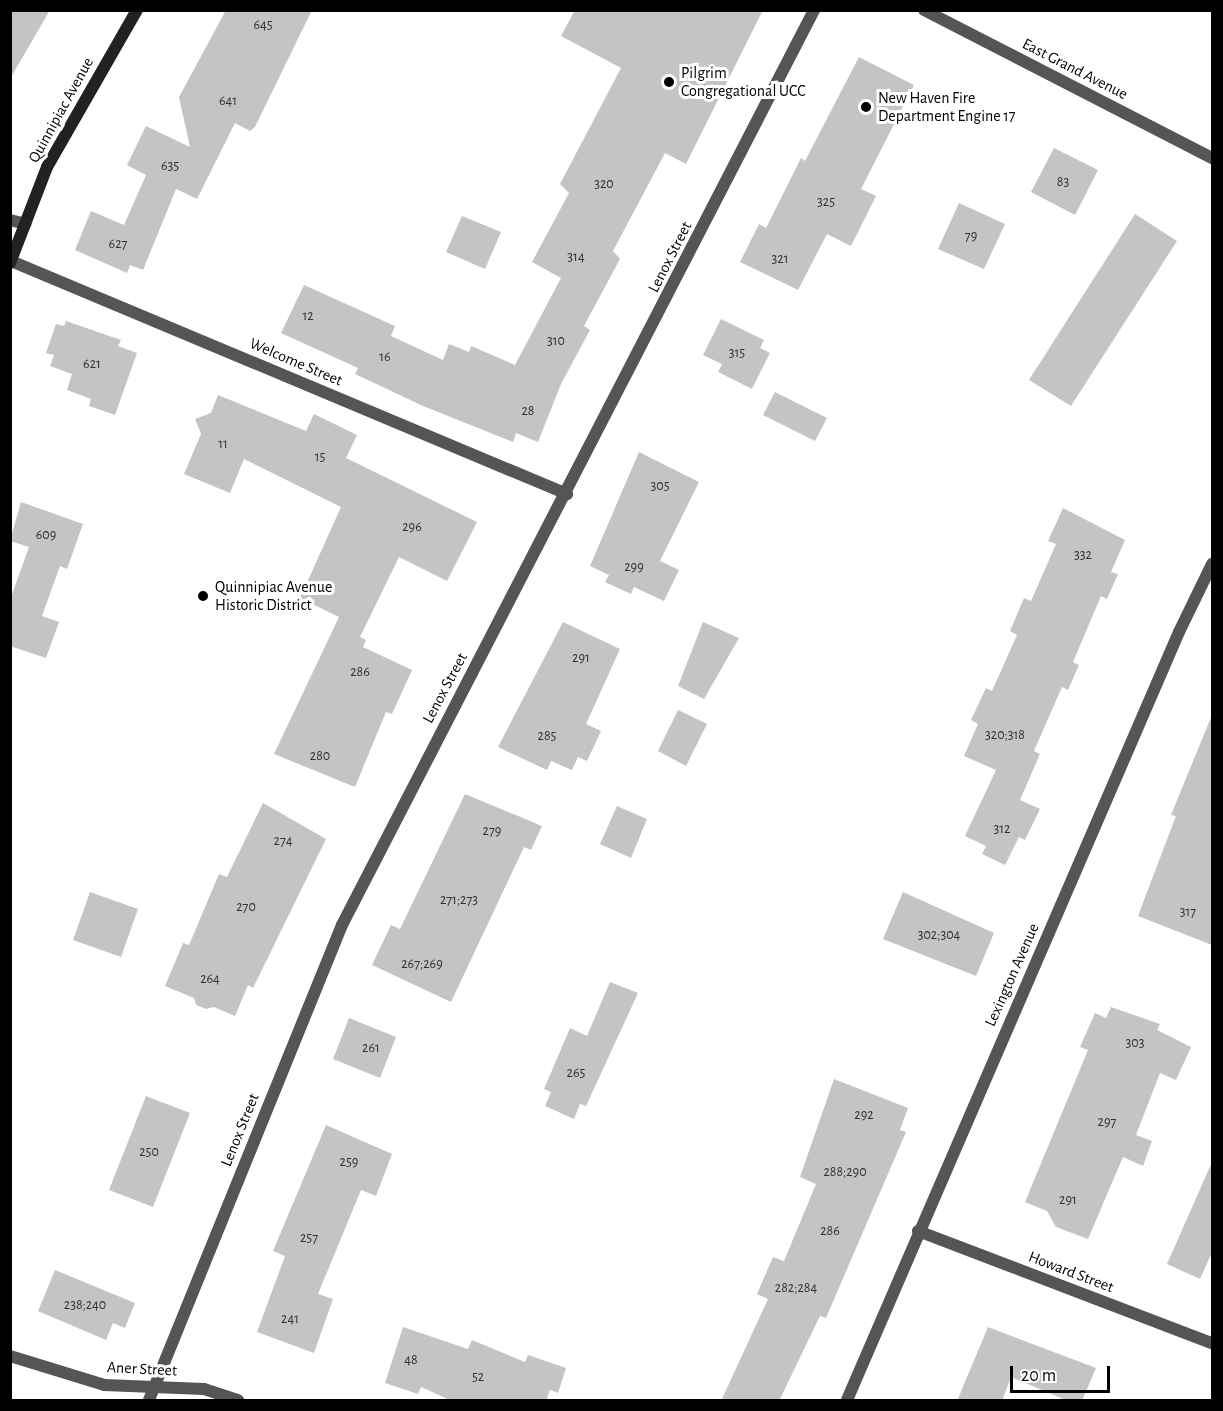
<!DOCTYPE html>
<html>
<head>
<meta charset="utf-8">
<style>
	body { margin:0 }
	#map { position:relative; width:1223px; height:1411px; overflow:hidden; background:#fff; font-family:"Alegreya Sans",sans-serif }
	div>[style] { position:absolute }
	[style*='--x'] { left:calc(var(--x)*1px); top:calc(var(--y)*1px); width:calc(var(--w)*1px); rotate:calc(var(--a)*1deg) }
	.building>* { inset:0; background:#c4c4c4 }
	.service>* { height:12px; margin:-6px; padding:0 6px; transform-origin:6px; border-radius:6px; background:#555 }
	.minor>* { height:12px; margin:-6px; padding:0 6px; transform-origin:6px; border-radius:6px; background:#555 }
	.secondary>* { height:12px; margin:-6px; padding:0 6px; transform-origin:6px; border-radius:6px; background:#222 }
	.dots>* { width:16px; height:16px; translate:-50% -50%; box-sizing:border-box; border:3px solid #fff; border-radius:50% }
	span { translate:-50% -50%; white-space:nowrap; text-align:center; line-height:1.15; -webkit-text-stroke:6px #fff; paint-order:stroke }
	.number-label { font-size:14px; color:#313131 }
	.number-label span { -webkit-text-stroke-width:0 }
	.street-label { font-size:16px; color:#000 }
	.poi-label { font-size:16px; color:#000 }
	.left { translate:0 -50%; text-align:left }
	.frame { position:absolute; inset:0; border:12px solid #000; pointer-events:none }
	.scale { position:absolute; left:1010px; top:1366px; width:100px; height:27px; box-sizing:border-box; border:3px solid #000; border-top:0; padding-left:8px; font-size:18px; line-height:21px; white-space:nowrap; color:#000; -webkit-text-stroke:4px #fff; paint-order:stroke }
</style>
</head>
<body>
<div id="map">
	<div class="building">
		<i style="clip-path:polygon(10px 10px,50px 10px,10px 79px)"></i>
		<i style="clip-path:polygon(226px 10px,312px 10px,255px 127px,250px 131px,235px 123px,197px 199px,176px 189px,143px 270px,130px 265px,127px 273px,75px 250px,91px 211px,124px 225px,146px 175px,127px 165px,146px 126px,190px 147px,179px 97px)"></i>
		<i style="clip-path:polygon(575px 10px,763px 10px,686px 164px,665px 153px,613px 251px,620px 259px,584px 326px,590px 330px,561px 384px,538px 442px,516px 433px,513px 442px,423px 406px,355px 374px,358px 368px,281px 333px,304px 285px,395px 326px,391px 336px,443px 360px,449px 344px,469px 352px,471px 346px,515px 365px,561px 278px,532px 262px,569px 193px,560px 184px,621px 68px,561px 36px)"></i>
		<i style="clip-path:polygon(859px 57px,914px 85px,861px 189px,876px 196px,851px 246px,827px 234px,798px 290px,740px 262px,759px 224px,766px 228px,801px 158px,805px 161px)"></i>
		<i style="clip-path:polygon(1054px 148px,1098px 170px,1075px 215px,1031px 192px)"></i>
		<i style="clip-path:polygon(959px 203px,1005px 224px,984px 269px,938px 249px)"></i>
		<i style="clip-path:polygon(1135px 214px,1177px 241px,1071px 406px,1029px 380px)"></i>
		<i style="clip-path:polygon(462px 216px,501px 232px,485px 269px,446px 252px)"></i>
		<i style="clip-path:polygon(721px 319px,764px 340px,760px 348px,770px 353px,752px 389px,718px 372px,722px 364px,703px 355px)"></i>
		<i style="clip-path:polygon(66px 321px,121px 340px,118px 346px,137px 353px,115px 415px,89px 406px,91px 399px,67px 390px,72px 374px,50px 366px,54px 355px,46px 353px,56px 324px,64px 326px)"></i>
		<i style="clip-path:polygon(775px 392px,827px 418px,815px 441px,763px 415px)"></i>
		<i style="clip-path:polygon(218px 395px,306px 431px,314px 414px,357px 435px,346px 458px,477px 522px,447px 581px,399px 557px,360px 637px,366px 640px,363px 647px,412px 670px,392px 714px,386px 712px,355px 787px,274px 754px,339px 617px,300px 598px,341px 507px,244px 459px,230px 493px,184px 474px,201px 434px,195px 419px,211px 413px)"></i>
		<i style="clip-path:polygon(639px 452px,699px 482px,660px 561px,679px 570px,664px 601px,634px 587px,631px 594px,605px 582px,609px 575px,590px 566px)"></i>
		<i style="clip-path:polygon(21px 502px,83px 524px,67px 569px,60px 566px,42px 616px,59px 622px,46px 658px,10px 646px,10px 600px,29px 547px,10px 541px)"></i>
		<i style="clip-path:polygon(1063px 508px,1125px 540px,1111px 572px,1118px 574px,1107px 599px,1101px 596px,1073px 662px,1079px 665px,1068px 690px,1062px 687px,1034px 751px,1040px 754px,1020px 800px,1040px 809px,1025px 840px,1019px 837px,1005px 865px,982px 854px,986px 846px,965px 836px,996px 770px,964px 756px,978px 724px,971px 720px,986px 688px,992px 691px,1017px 635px,1010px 631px,1024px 598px,1031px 601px,1056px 544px,1048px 541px)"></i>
		<i style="clip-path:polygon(563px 622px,620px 649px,586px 724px,601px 731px,587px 761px,578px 757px,572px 770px,551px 761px,547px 770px,498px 747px)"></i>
		<i style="clip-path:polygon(703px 622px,739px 638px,704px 699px,678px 686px)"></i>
		<i style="clip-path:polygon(678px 710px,707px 724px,686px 766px,658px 751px)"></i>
		<i style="clip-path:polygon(1212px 715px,1212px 945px,1138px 916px,1171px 829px,1176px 816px,1171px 815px)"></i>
		<i style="clip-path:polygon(465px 794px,542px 826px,531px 850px,524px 847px,451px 1002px,372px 965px,391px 925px,400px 929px)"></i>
		<i style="clip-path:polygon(263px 803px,326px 839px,253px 988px,248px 985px,235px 1016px,214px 1007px,206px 1009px,196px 1005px,194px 998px,165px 986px,183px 943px,189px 945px,219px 874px,227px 877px)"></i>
		<i style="clip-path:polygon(617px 806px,647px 819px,631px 858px,600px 844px)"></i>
		<i style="clip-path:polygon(90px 892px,138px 909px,121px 957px,73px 940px)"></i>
		<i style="clip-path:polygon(903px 892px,994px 933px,976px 976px,883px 939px)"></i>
		<i style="clip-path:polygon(610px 982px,638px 993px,586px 1106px,580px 1104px,574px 1119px,545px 1106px,551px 1092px,544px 1089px,570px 1028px,587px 1036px)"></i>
		<i style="clip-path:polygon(1111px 1007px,1160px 1024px,1157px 1030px,1191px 1047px,1176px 1080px,1160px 1073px,1136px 1135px,1152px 1141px,1143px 1166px,1123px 1157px,1088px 1239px,1056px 1227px,1047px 1211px,1025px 1202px,1088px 1050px,1080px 1047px,1095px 1013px,1106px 1018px)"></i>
		<i style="clip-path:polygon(349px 1018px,396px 1037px,380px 1078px,333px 1059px)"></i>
		<i style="clip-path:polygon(834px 1079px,908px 1108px,900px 1130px,906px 1132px,826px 1318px,820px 1316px,779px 1401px,721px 1401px,768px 1299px,757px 1294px,773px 1257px,784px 1261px,816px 1184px,800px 1177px)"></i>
		<i style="clip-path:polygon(146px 1096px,190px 1113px,153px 1207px,109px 1190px)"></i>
		<i style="clip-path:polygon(326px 1125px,392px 1154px,376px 1196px,361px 1190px,318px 1294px,333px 1299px,314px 1353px,257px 1332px,285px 1256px,273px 1251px)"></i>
		<i style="clip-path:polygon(1212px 1162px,1212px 1252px,1200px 1279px,1167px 1264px)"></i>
		<i style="clip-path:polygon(55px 1270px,135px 1303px,125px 1328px,113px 1323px,106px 1340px,38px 1311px)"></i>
		<i style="clip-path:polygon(403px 1327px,468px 1349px,472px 1340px,525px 1362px,528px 1355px,566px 1368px,558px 1393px,550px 1390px,546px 1401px,452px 1401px,421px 1387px,418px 1394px,385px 1383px)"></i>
		<i style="clip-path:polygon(988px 1327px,1096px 1368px,1082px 1401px,1068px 1401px,1011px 1377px,1002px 1401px,957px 1401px)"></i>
	</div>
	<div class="service">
		<i style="--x:10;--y:220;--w:16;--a:14"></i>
	</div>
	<div class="minor">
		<i style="--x:924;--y:10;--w:324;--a:27.2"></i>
		<i style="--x:11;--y:261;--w:603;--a:22.74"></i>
		<i style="--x:918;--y:1231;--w:315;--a:20.9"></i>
		<i style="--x:10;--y:1356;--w:98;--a:17.1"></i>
		<i style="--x:104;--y:1385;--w:100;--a:2.3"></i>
		<i style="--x:204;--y:1389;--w:36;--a:18"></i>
		<i style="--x:149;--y:1400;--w:513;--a:-67.89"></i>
		<i style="--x:342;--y:925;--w:1030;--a:-62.71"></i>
		<i style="--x:847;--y:1400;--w:837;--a:-66.62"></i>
		<i style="--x:1179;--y:632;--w:76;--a:-64.1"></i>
	</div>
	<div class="secondary">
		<i style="--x:10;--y:263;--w:103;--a:-68.9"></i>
		<i style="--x:47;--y:167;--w:181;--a:-60.2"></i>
	</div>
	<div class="dots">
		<i style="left:669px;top:82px;background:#000"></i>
		<i style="left:866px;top:107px;background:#000"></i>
		<i style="left:203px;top:596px;background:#000"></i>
	</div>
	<div class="number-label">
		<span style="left:263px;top:25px">645</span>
		<span style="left:228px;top:101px">641</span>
		<span style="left:170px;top:166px">635</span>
		<span style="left:1063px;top:182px">83</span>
		<span style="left:604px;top:184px">320</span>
		<span style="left:826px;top:202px">325</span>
		<span style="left:971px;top:236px">79</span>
		<span style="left:118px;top:244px">627</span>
		<span style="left:576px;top:257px">314</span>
		<span style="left:780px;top:259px">321</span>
		<span style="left:308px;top:316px">12</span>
		<span style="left:556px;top:341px">310</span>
		<span style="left:737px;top:353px">315</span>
		<span style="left:385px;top:357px">16</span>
		<span style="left:92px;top:364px">621</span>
		<span style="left:528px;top:411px">28</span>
		<span style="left:223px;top:444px">11</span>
		<span style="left:320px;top:457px">15</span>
		<span style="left:660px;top:486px">305</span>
		<span style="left:412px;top:527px">296</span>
		<span style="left:46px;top:535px">609</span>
		<span style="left:1083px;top:555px">332</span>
		<span style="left:634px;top:567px">299</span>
		<span style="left:581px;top:658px">291</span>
		<span style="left:360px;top:672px">286</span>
		<span style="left:1005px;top:735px">320;318</span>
		<span style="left:547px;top:736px">285</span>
		<span style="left:320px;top:756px">280</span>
		<span style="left:1002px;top:829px">312</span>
		<span style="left:492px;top:831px">279</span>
		<span style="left:283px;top:841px">274</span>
		<span style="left:459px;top:900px">271;273</span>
		<span style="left:246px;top:907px">270</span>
		<span style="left:1188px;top:912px">317</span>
		<span style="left:939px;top:935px">302;304</span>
		<span style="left:422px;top:964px">267;269</span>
		<span style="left:210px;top:979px">264</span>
		<span style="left:1135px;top:1043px">303</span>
		<span style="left:371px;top:1048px">261</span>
		<span style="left:576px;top:1073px">265</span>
		<span style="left:864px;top:1115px">292</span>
		<span style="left:1107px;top:1122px">297</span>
		<span style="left:149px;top:1152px">250</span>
		<span style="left:349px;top:1162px">259</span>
		<span style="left:845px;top:1172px">288;290</span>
		<span style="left:1068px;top:1200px">291</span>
		<span style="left:830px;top:1231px">286</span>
		<span style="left:309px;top:1238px">257</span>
		<span style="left:796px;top:1288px">282;284</span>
		<span style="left:85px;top:1305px">238;240</span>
		<span style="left:290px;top:1319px">241</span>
		<span style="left:411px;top:1360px">48</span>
		<span style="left:478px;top:1377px">52</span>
	</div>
	<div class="street-label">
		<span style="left:1075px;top:69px;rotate:27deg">East Grand Avenue</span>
		<span style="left:61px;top:110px;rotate:-61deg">Quinnipiac Avenue</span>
		<span style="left:670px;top:257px;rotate:-63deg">Lenox Street</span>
		<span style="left:296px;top:362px;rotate:23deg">Welcome Street</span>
		<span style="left:445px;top:688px;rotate:-62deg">Lenox Street</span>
		<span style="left:1012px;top:975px;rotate:-66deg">Lexington Avenue</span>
		<span style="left:240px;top:1130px;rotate:-68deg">Lenox Street</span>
		<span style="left:1071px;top:1272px;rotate:21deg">Howard Street</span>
		<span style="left:142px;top:1369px;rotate:3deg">Aner Street</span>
	</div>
	<div class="poi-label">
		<span class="left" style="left:681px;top:82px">Pilgrim<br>Congregational UCC</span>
		<span class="left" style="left:878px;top:107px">New Haven Fire<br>Department Engine 17</span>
		<span class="left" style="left:215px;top:596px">Quinnipiac Avenue<br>Historic District</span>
	</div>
	<div class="frame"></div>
	<div class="scale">20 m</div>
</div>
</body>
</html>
